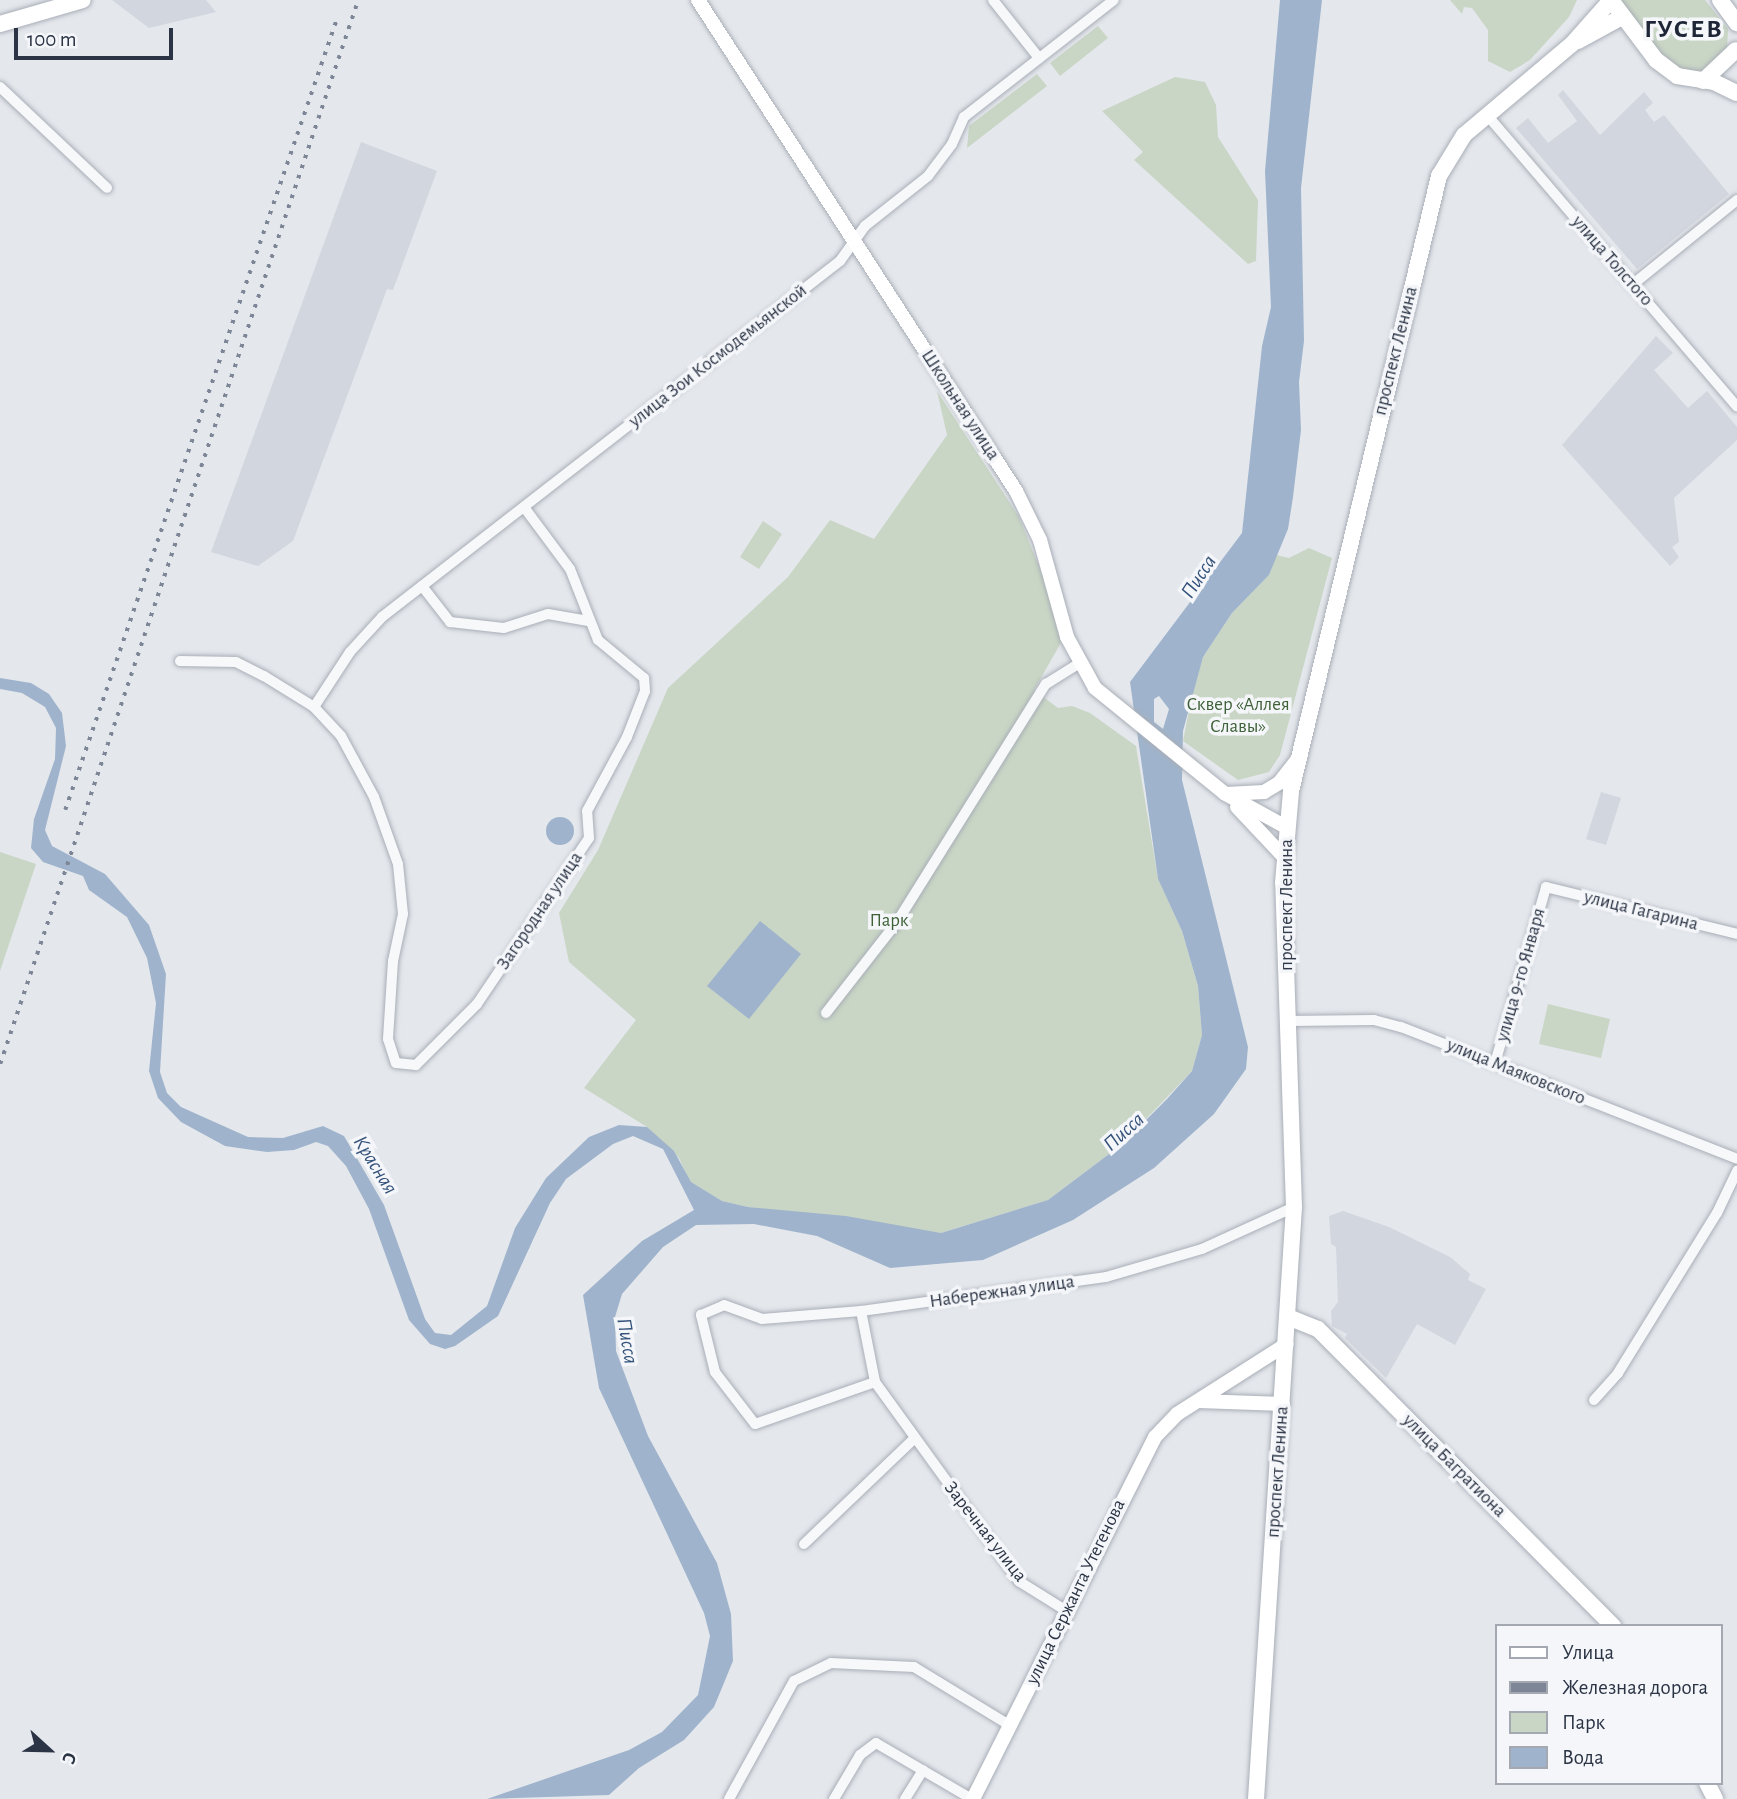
<!DOCTYPE html>
<html>
<head>
<meta charset="utf-8">
<style>
	body { margin:0 }
	#map { position:relative; width:1737px; height:1799px; overflow:hidden; background:#e4e7ec; font-family:"Alegreya Sans",sans-serif }
	div>[style] { position:absolute }
	[style*='--x'] { left:calc(var(--x)*1px); top:calc(var(--y)*1px); width:calc(var(--w)*1px); rotate:calc(var(--a)*1deg) }
	.built>* { inset:0; background:#d2d6de }
	.green>* { inset:0; background:#c9d6c5 }
	.water>* { inset:0; background:#9fb4cc }
	.round { border-radius:50% }
	.roads { filter:drop-shadow(0 0 2px #a9aeb7) drop-shadow(0 0 2px #a9aeb7) }
	.street>* { height:10px; margin:-5px; padding:0 5px; transform-origin:5px; border-radius:5px; background:#f7f8fa }
	.secondary>* { height:14px; margin:-7px; padding:0 7px; transform-origin:7px; border-radius:7px; background:#fff }
	.primary>* { height:16px; margin:-8px; padding:0 8px; transform-origin:8px; border-radius:8px; background:#fff }
	.rail>* { height:3.5px; margin-top:-1.75px; transform-origin:0; background:repeating-linear-gradient(90deg,#7d8696 0 3.5px,transparent 0 10.5px) }
	span { translate:-50% -50%; white-space:nowrap; text-align:center; line-height:1.15; -webkit-text-stroke:7px #f4f6f9; paint-order:stroke }
	.street-label { font-size:19px; color:#2b3445 }
	.park-label { font-size:19px; color:#3f6138 }
	.water-label { font-size:21px; color:#34527a; font-style:italic }
	.district-label { font-size:26px; color:#1d2536; font-weight:700; letter-spacing:2px }
	.legend { position:absolute; left:1495px; top:1624px; width:228px; height:161px; box-sizing:border-box; background:#f4f6f9; border:2px solid #a4a8b1; margin:0; padding:9px 12px; list-style:none; font-size:21px; color:#2b3445 }
	.legend li { display:flex; align-items:center; gap:14px; height:35px }
	.legend b { width:35px; border:2px solid #a4a8b1 }
	.north { position:absolute; left:14px; top:1715px; width:70px; height:70px; -webkit-text-stroke:5px #f4f6f9; paint-order:stroke; rotate:112deg; font-size:19px; font-weight:700; line-height:28px; text-align:center; color:#2b3445 }
	.north::after { content:''; display:block; margin:auto; width:24px; height:32px; background:#2b3445; clip-path:polygon(50% 0,100% 100%,50% 72%,0 100%) }
	.scale { position:absolute; left:14px; top:28px; width:159px; height:32px; box-sizing:border-box; border:4px solid #2b3445; border-top:0; padding-left:9px; font-size:21px; line-height:24px; white-space:nowrap; color:#2b3445; -webkit-text-stroke:5px #f4f6f9; paint-order:stroke }
</style>
</head>
<body>
<div id="map">
	<div class="built">
		<i style="clip-path:polygon(112px 0,206px 0,216px 12px,149px 28px)"></i>
		<i style="clip-path:polygon(1563px 90px,1600px 135px,1644px 92px,1653px 103px,1645px 110px,1654px 122px,1664px 115px,1729px 194px,1637px 269px,1516px 128px,1528px 118px,1548px 143px,1577px 121px,1558px 95px)"></i>
		<i style="clip-path:polygon(361px 142px,437px 171px,393px 290px,387px 289px,293px 541px,258px 566px,211px 552px)"></i>
		<i style="clip-path:polygon(1656px 336px,1673px 353px,1654px 370px,1688px 408px,1707px 391px,1737px 427px,1737px 440px,1674px 498px,1679px 542px,1672px 547px,1679px 557px,1670px 566px,1562px 445px)"></i>
		<i style="clip-path:polygon(1601px 792px,1621px 798px,1606px 845px,1586px 839px)"></i>
		<i style="clip-path:polygon(1343px 1211px,1389px 1227px,1450px 1257px,1470px 1274px,1468px 1280px,1486px 1289px,1455px 1345px,1417px 1324px,1386px 1378px,1345px 1338px,1347px 1334px,1332px 1326px,1331px 1311px,1338px 1302px,1336px 1247px,1331px 1244px,1329px 1216px)"></i>
	</div>
	<div class="green">
		<i style="clip-path:polygon(1450px 0,1577px 0,1569px 17px,1530px 60px,1510px 72px,1488px 61px,1488px 30px,1472px 8px,1464px 7px,1462px 14px)"></i>
		<i style="clip-path:polygon(1616px 0,1705px 0,1728px 29px,1727px 50px,1701px 73px,1678px 75px)"></i>
		<i style="clip-path:polygon(1098px 26px,1108px 38px,1060px 76px,1050px 63px)"></i>
		<i style="clip-path:polygon(1037px 74px,1047px 86px,967px 148px,969px 126px)"></i>
		<i style="clip-path:polygon(1175px 77px,1205px 82px,1216px 105px,1218px 137px,1258px 200px,1256px 261px,1248px 264px,1134px 160px,1143px 152px,1102px 111px)"></i>
		<i style="clip-path:polygon(937px 391px,1019px 517px,1066px 634px,1034px 690px,1058px 708px,1072px 706px,1090px 713px,1136px 746px,1158px 879px,1182px 931px,1198px 986px,1202px 1035px,1192px 1071px,1121px 1145px,1048px 1200px,941px 1233px,748px 1207px,722px 1201px,690px 1182px,679px 1158px,647px 1127px,584px 1088px,636px 1020px,569px 962px,559px 913px,598px 850px,668px 688px,788px 577px,830px 520px,874px 539px,947px 435px)"></i>
		<i style="clip-path:polygon(763px 521px,782px 534px,759px 569px,740px 557px)"></i>
		<i style="clip-path:polygon(1309px 548px,1332px 558px,1280px 755px,1269px 772px,1238px 780px,1183px 741px,1193px 690px,1203px 657px,1232px 613px,1269px 575px,1276px 555px,1289px 558px)"></i>
		<i style="clip-path:polygon(0 852px,36px 864px,0 971px)"></i>
		<i style="clip-path:polygon(1548px 1004px,1610px 1019px,1601px 1058px,1539px 1044px)"></i>
	</div>
	<div class="water">
		<i style="clip-path:polygon(evenodd,1280px 0,1322px 0,1301px 188px,1304px 341px,1299px 382px,1301px 430px,1293px 497px,1288px 529px,1269px 575px,1232px 613px,1203px 657px,1183px 731px,1182px 780px,1248px 1047px,1246px 1069px,1214px 1114px,1154px 1168px,1073px 1220px,983px 1260px,890px 1268px,817px 1236px,754px 1224px,696px 1225px,663px 1247px,622px 1294px,615px 1317px,616px 1351px,648px 1436px,717px 1563px,731px 1614px,733px 1661px,714px 1707px,684px 1740px,639px 1768px,609px 1795px,487px 1799px,629px 1750px,662px 1732px,698px 1695px,710px 1636px,704px 1613px,599px 1388px,583px 1295px,642px 1241px,694px 1210px,663px 1149px,633px 1136px,613px 1144px,566px 1179px,550px 1203px,498px 1316px,455px 1346px,445px 1349px,430px 1344px,409px 1320px,369px 1209px,346px 1166px,328px 1146px,316px 1142px,294px 1150px,267px 1152px,225px 1146px,181px 1122px,158px 1098px,149px 1071px,156px 1003px,147px 958px,127px 917px,89px 890px,83px 876px,43px 862px,31px 848px,34px 819px,55px 759px,56px 728px,45px 707px,22px 693px,0 689px,0 678px,31px 683px,49px 694px,62px 713px,66px 746px,45px 830px,52px 846px,105px 874px,149px 925px,166px 974px,160px 1072px,167px 1093px,181px 1107px,248px 1137px,283px 1138px,323px 1126px,344px 1136px,384px 1205px,425px 1319px,435px 1333px,451px 1335px,487px 1306px,515px 1228px,546px 1178px,589px 1137px,619px 1125px,647px 1127px,674px 1151px,691px 1182px,722px 1201px,748px 1207px,846px 1216px,941px 1233px,1048px 1200px,1121px 1145px,1167px 1099px,1192px 1071px,1202px 1035px,1198px 986px,1182px 931px,1158px 879px,1130px 682px,1242px 533px,1262px 346px,1271px 307px,1265px 171px,1280px 0,1159px 696px,1169px 709px,1163px 729px,1154px 722px,1154px 699px,1159px 696px)"></i>
		<i class="round" style="left:546px;top:817px;width:28px;height:28px"></i>
		<i style="clip-path:polygon(760px 921px,801px 954px,749px 1019px,707px 986px)"></i>
	</div>
	<div class="roads">
		<div class="street">
			<i style="--x:993;--y:0;--w:74;--a:51.6"></i>
			<i style="--x:0;--y:87;--w:147;--a:43.3"></i>
			<i style="--x:1487;--y:115;--w:384;--a:49.4"></i>
			<i style="--x:1632;--y:285;--w:135;--a:-39"></i>
			<i style="--x:422;--y:586;--w:46;--a:52.1"></i>
			<i style="--x:450;--y:622;--w:54;--a:6.3"></i>
			<i style="--x:504;--y:628;--w:46;--a:-17.7"></i>
			<i style="--x:548;--y:614;--w:41;--a:9.9"></i>
			<i style="--x:180;--y:661;--w:56;--a:1"></i>
			<i style="--x:236;--y:662;--w:31;--a:27"></i>
			<i style="--x:264;--y:676;--w:59;--a:31.8"></i>
			<i style="--x:314;--y:707;--w:40;--a:47"></i>
			<i style="--x:341;--y:736;--w:69;--a:61.6"></i>
			<i style="--x:374;--y:797;--w:71;--a:70.3"></i>
			<i style="--x:398;--y:864;--w:50;--a:84.3"></i>
			<i style="--x:403;--y:914;--w:48;--a:102"></i>
			<i style="--x:393;--y:961;--w:78;--a:93.7"></i>
			<i style="--x:388;--y:1039;--w:25;--a:72"></i>
			<i style="--x:396;--y:1063;--w:20;--a:6"></i>
			<i style="--x:416;--y:1065;--w:86;--a:-45"></i>
			<i style="--x:477;--y:1004;--w:200;--a:-56"></i>
			<i style="--x:589;--y:838;--w:27;--a:-94"></i>
			<i style="--x:587;--y:811;--w:84;--a:-61.6"></i>
			<i style="--x:627;--y:737;--w:49;--a:-68.6"></i>
			<i style="--x:645;--y:691;--w:13;--a:-94"></i>
			<i style="--x:644;--y:678;--w:60;--a:-140.4"></i>
			<i style="--x:598;--y:640;--w:76;--a:-111.5"></i>
			<i style="--x:570;--y:569;--w:77;--a:-126.6"></i>
			<i style="--x:314;--y:707;--w:66;--a:-56.8"></i>
			<i style="--x:350;--y:652;--w:47;--a:-47.6"></i>
			<i style="--x:382;--y:617;--w:580;--a:-37.86"></i>
			<i style="--x:840;--y:261;--w:43;--a:-54.5"></i>
			<i style="--x:865;--y:226;--w:80;--a:-38.4"></i>
			<i style="--x:928;--y:176;--w:40;--a:-53"></i>
			<i style="--x:952;--y:144;--w:30;--a:-66"></i>
			<i style="--x:964;--y:117;--w:190;--a:-38"></i>
			<i style="--x:826;--y:1013;--w:115;--a:-52"></i>
			<i style="--x:897;--y:922;--w:281;--a:-58"></i>
			<i style="--x:1046;--y:684;--w:38;--a:-32"></i>
			<i style="--x:1288;--y:1021;--w:86;--a:-0.7"></i>
			<i style="--x:1374;--y:1020;--w:28;--a:15"></i>
			<i style="--x:1401;--y:1027;--w:361;--a:21.4"></i>
			<i style="--x:1495;--y:1063;--w:183;--a:-73.8"></i>
			<i style="--x:1546;--y:887;--w:197;--a:13.8"></i>
			<i style="--x:861;--y:1311;--w:72;--a:78.8"></i>
			<i style="--x:875;--y:1382;--w:247;--a:54.1"></i>
			<i style="--x:1020;--y:1582;--w:57;--a:32"></i>
			<i style="--x:875;--y:1382;--w:127;--a:160.7"></i>
			<i style="--x:755;--y:1424;--w:66;--a:-127.6"></i>
			<i style="--x:715;--y:1372;--w:59;--a:-103.8"></i>
			<i style="--x:701;--y:1315;--w:25;--a:-23"></i>
			<i style="--x:724;--y:1305;--w:40;--a:20.2"></i>
			<i style="--x:762;--y:1319;--w:99;--a:-4.6"></i>
			<i style="--x:861;--y:1311;--w:247;--a:-7.9"></i>
			<i style="--x:1106;--y:1277;--w:100;--a:-16.3"></i>
			<i style="--x:1202;--y:1249;--w:101;--a:-24.5"></i>
			<i style="--x:1594;--y:1400;--w:36;--a:-48"></i>
			<i style="--x:1618;--y:1373;--w:188;--a:-58.3"></i>
			<i style="--x:1717;--y:1213;--w:47;--a:-64.5"></i>
			<i style="--x:804;--y:1544;--w:152;--a:-43.7"></i>
			<i style="--x:729;--y:1799;--w:135;--a:-61.2"></i>
			<i style="--x:794;--y:1681;--w:41;--a:-25.9"></i>
			<i style="--x:831;--y:1663;--w:83;--a:2.8"></i>
			<i style="--x:914;--y:1667;--w:111;--a:31.4"></i>
			<i style="--x:834;--y:1799;--w:51;--a:-59.4"></i>
			<i style="--x:860;--y:1755;--w:20;--a:-37"></i>
			<i style="--x:876;--y:1743;--w:111;--a:30.3"></i>
			<i style="--x:905;--y:1799;--w:34;--a:-58"></i>
		</div>
		<div class="secondary">
			<i style="--x:698;--y:0;--w:585;--a:57.07"></i>
			<i style="--x:1016;--y:491;--w:55;--a:63.9"></i>
			<i style="--x:1040;--y:540;--w:101;--a:74.4"></i>
			<i style="--x:1067;--y:637;--w:58;--a:61.2"></i>
			<i style="--x:1095;--y:688;--w:166;--a:39.1"></i>
			<i style="--x:1224;--y:793;--w:73;--a:28.7"></i>
			<i style="--x:1226;--y:794;--w:38;--a:-3"></i>
			<i style="--x:1264;--y:792;--w:17;--a:-31"></i>
			<i style="--x:1279;--y:783;--w:33;--a:-52"></i>
			<i style="--x:1237;--y:807;--w:69;--a:46.8"></i>
			<i style="--x:1199;--y:1401;--w:84;--a:2"></i>
			<i style="--x:973;--y:1799;--w:405;--a:-63.3"></i>
			<i style="--x:1155;--y:1437;--w:32;--a:-46"></i>
			<i style="--x:1177;--y:1414;--w:130;--a:-32.5"></i>
		</div>
		<div class="primary">
			<i style="--x:1720;--y:0;--w:29;--a:54"></i>
			<i style="--x:0;--y:24;--w:86;--a:-16.1"></i>
			<i style="--x:1578;--y:41;--w:50;--a:-28.6"></i>
			<i style="--x:1703;--y:81;--w:45;--a:-43.2"></i>
			<i style="--x:1288;--y:1317;--w:32;--a:22"></i>
			<i style="--x:1318;--y:1329;--w:419;--a:45.2"></i>
			<i style="--x:1707;--y:1783;--w:18;--a:63"></i>
			<i style="--x:1256;--y:1799;--w:593;--a:-86.33"></i>
			<i style="--x:1294;--y:1207;--w:324;--a:-91.9"></i>
			<i style="--x:1283;--y:883;--w:92;--a:-85"></i>
			<i style="--x:1291;--y:791;--w:633;--a:-76.47"></i>
			<i style="--x:1439;--y:176;--w:48;--a:-58.6"></i>
			<i style="--x:1464;--y:135;--w:141;--a:-40.1"></i>
			<i style="--x:1572;--y:44;--w:59;--a:-48.4"></i>
			<i style="--x:1611;--y:0;--w:75;--a:53.1"></i>
			<i style="--x:1656;--y:60;--w:26;--a:37"></i>
			<i style="--x:1677;--y:76;--w:37;--a:9"></i>
			<i style="--x:1714;--y:82;--w:25;--a:26"></i>
		</div>
	</div>
	<div class="rail">
		<i style="--x:65;--y:810;--w:834;--a:-71.04"></i>
		<i style="--x:0;--y:1064;--w:1123;--a:-71.4"></i>
	</div>
	<div class="street-label">
		<span style="left:1612px;top:261px;rotate:49deg">улица Толстого</span>
		<span style="left:1396px;top:351px;rotate:-76deg">проспект Ленина</span>
		<span style="left:718px;top:356px;rotate:-38deg">улица Зои Космодемьянской</span>
		<span style="left:960px;top:405px;rotate:57deg">Школьная улица</span>
		<span style="left:1287px;top:905px;rotate:-90deg">проспект Ленина</span>
		<span style="left:540px;top:911px;rotate:-56deg">Загородная улица</span>
		<span style="left:1641px;top:911px;rotate:14deg">улица Гагарина</span>
		<span style="left:1521px;top:975px;rotate:-74deg">улица 9-го Января</span>
		<span style="left:1516px;top:1072px;rotate:22deg">улица Маяковского</span>
		<span style="left:1002px;top:1292px;rotate:-8deg">Набережная улица</span>
		<span style="left:1454px;top:1466px;rotate:45deg">улица Багратиона</span>
		<span style="left:1278px;top:1472px;rotate:-86deg">проспект Ленина</span>
		<span style="left:985px;top:1532px;rotate:52deg">Заречная улица</span>
		<span style="left:1076px;top:1592px;rotate:-64deg">улица Сержанта Утегенова</span>
	</div>
	<div class="park-label">
		<span style="left:1238px;top:716px">Сквер «Аллея<br>Славы»</span>
		<span style="left:889px;top:921px">Парк</span>
	</div>
	<div class="water-label">
		<span style="left:1199px;top:577px;rotate:-57deg">Писса</span>
		<span style="left:1124px;top:1132px;rotate:-42deg">Писса</span>
		<span style="left:375px;top:1165px;rotate:58deg">Красная</span>
		<span style="left:627px;top:1341px;rotate:80deg">Писса</span>
	</div>
	<div class="district-label">
		<span style="left:1684px;top:30px">ГУСЕВ</span>
	</div>
	<ul class="legend">
	<li><b style="height:9px;background:#fff"></b>Улица</li>
	<li><b style="height:9px;background:#7d8696"></b>Железная дорога</li>
	<li><b style="height:19px;background:#c9d6c5"></b>Парк</li>
	<li><b style="height:19px;background:#9fb4cc"></b>Вода</li>
	</ul>
	<div class="north">С</div>
	<div class="scale">100 m</div>
</div>
</body>
</html>
